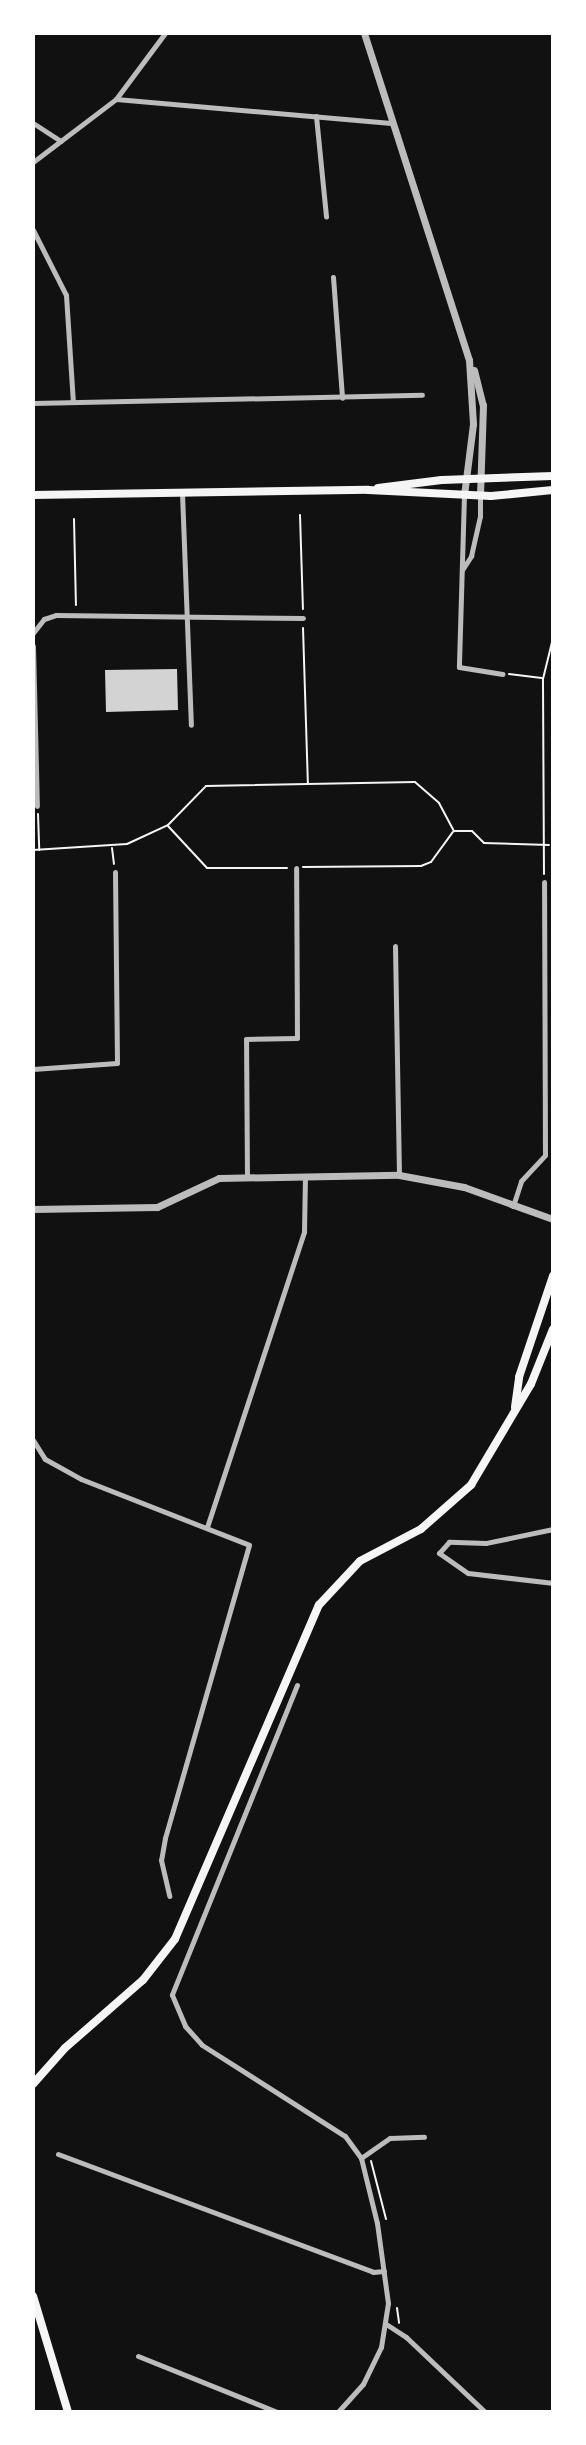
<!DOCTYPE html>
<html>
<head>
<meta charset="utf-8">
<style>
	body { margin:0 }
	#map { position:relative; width:586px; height:2445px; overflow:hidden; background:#111; font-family:"Source Sans 3",sans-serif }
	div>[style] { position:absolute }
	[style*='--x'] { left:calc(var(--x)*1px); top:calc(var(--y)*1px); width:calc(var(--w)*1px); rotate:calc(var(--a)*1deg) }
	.building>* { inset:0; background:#d3d3d3 }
	.path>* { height:2px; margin:-1px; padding:0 1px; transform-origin:1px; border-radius:1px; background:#f5f5f5 }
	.minor>* { height:5px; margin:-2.5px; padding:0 2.5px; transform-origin:2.5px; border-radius:2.5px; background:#bcbcbc }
	.tertiary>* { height:7px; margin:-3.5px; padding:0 3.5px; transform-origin:3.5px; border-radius:3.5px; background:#bcbcbc }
	.secondary>* { height:8px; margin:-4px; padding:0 4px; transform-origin:4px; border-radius:4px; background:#f5f5f5 }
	span { translate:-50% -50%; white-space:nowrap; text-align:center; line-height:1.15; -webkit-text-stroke:5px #fff; paint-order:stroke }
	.frame { position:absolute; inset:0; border:35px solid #fff; pointer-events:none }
</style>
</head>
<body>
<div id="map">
	<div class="building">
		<i style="clip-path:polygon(177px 669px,178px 710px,106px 712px,105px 670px)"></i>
	</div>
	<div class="path">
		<i style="--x:300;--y:515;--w:94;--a:88.2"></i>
		<i style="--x:74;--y:519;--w:86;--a:88.7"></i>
		<i style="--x:303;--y:628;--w:155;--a:88.2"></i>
		<i style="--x:509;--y:674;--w:33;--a:7"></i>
		<i style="--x:38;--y:814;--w:36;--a:88"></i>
		<i style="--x:168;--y:826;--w:57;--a:47.1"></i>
		<i style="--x:207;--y:868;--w:80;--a:0"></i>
		<i style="--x:455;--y:831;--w:17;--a:0"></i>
		<i style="--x:472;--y:831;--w:17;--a:45"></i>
		<i style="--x:484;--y:843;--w:65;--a:1.8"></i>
		<i style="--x:112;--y:848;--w:16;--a:83"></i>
		<i style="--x:33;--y:850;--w:94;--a:-3.7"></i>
		<i style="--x:127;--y:844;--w:45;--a:-24.9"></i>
		<i style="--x:168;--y:825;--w:54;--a:-45.7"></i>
		<i style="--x:206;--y:786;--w:209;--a:-1.1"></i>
		<i style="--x:415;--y:782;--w:32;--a:41"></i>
		<i style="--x:439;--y:803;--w:32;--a:62"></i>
		<i style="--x:303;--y:867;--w:118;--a:-0.5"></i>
		<i style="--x:421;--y:866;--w:11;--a:-22"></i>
		<i style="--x:431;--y:862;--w:37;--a:-54"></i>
		<i style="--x:544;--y:874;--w:195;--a:-90.3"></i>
		<i style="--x:543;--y:679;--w:42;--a:-76.3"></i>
		<i style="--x:371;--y:2161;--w:60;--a:75.5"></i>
		<i style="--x:397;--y:2308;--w:15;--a:82"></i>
	</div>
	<div class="minor">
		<i style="--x:116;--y:99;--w:82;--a:-53.4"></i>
		<i style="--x:316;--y:116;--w:101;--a:84.3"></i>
		<i style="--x:33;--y:123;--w:33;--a:33"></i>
		<i style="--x:33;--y:162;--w:104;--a:-37.2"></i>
		<i style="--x:116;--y:99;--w:276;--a:5"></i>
		<i style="--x:33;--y:230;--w:73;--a:63.1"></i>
		<i style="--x:66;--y:295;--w:107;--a:86.3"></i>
		<i style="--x:333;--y:277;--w:121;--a:85.7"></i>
		<i style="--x:33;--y:403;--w:389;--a:-1.2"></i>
		<i style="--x:182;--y:493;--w:232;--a:87.8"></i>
		<i style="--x:464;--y:495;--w:172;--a:91.7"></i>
		<i style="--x:459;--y:667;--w:44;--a:9.2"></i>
		<i style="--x:462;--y:570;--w:17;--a:-57"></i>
		<i style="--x:471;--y:556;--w:41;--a:-77.3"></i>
		<i style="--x:480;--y:516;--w:20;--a:-90"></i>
		<i style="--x:33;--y:633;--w:18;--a:-52"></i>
		<i style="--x:44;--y:619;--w:13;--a:-18"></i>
		<i style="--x:56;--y:615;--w:247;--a:0.7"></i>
		<i style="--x:33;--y:646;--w:160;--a:88.6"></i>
		<i style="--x:395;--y:946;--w:229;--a:89"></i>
		<i style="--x:33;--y:1069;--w:84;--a:-4.1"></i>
		<i style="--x:117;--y:1063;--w:191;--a:-90.6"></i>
		<i style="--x:247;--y:1177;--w:138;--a:-90.4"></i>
		<i style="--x:246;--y:1039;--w:51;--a:-1.1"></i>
		<i style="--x:297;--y:1038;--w:170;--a:-90.3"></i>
		<i style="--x:513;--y:1206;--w:26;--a:-72"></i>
		<i style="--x:521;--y:1181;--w:35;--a:-47"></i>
		<i style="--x:545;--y:1155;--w:273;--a:-90.2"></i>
		<i style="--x:33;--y:1440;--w:22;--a:58"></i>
		<i style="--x:45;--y:1459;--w:41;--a:29.1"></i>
		<i style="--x:81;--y:1479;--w:180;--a:21.4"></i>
		<i style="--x:249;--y:1545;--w:305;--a:106"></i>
		<i style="--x:165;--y:1838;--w:22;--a:100"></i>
		<i style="--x:161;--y:1860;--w:37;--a:77"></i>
		<i style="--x:207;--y:1527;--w:311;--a:-71.8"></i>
		<i style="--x:304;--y:1232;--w:56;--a:-89"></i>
		<i style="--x:553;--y:1529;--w:68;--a:168.2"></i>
		<i style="--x:486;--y:1543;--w:37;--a:-178"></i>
		<i style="--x:449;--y:1542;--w:15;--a:132"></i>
		<i style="--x:439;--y:1553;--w:35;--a:35"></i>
		<i style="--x:468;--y:1573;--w:86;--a:6.7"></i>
		<i style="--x:297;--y:1685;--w:334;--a:112"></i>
		<i style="--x:172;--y:1995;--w:34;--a:67"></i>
		<i style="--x:185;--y:2026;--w:25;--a:48"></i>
		<i style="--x:202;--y:2045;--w:169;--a:32.5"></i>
		<i style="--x:345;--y:2136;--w:27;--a:54"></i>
		<i style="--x:361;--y:2158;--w:67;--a:76.2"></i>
		<i style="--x:377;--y:2223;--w:81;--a:82.2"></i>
		<i style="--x:388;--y:2303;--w:45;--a:99"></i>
		<i style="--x:381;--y:2347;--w:41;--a:115.9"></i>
		<i style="--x:363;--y:2384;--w:38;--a:132"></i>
		<i style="--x:58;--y:2154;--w:336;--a:20.5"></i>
		<i style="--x:373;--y:2272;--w:11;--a:-5"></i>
		<i style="--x:361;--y:2158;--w:35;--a:-35"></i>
		<i style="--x:390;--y:2138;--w:34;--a:-2"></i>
		<i style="--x:386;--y:2324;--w:24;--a:33"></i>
		<i style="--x:406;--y:2337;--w:109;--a:43.5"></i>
		<i style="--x:138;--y:2356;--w:150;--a:21.9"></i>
	</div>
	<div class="tertiary">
		<i style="--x:364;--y:33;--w:343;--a:72.2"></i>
		<i style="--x:469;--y:360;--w:64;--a:86.4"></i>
		<i style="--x:473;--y:424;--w:72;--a:97.2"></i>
		<i style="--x:474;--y:370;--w:36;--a:76"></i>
		<i style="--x:483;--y:405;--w:91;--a:91.9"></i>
		<i style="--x:33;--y:1209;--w:124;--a:-0.9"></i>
		<i style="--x:157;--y:1207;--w:68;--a:-25.1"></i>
		<i style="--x:219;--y:1178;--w:180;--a:-1"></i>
		<i style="--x:399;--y:1175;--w:66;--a:10.5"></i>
		<i style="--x:464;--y:1187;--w:95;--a:19.8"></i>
	</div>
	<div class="secondary">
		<i style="--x:378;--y:488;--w:64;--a:-7.1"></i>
		<i style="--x:442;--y:480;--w:111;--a:-2.1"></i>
		<i style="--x:33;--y:495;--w:335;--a:-0.9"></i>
		<i style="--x:368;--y:490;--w:123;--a:2.8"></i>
		<i style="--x:491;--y:496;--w:62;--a:-5.5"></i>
		<i style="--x:515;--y:1407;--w:30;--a:-82"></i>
		<i style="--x:519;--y:1377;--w:107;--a:-71.4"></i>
		<i style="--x:33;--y:2084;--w:48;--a:-48.4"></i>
		<i style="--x:65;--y:2048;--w:103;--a:-41.1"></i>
		<i style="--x:143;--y:1980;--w:52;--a:-52"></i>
		<i style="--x:175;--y:1939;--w:364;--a:-66.7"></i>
		<i style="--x:319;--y:1605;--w:60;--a:-47"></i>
		<i style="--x:360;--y:1561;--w:69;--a:-27.7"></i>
		<i style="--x:421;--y:1529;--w:67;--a:-41.3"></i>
		<i style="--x:471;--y:1485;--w:117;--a:-59.3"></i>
		<i style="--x:531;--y:1384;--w:59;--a:-68.2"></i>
		<i style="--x:33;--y:2296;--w:121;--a:73.2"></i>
	</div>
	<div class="frame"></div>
</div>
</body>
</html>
